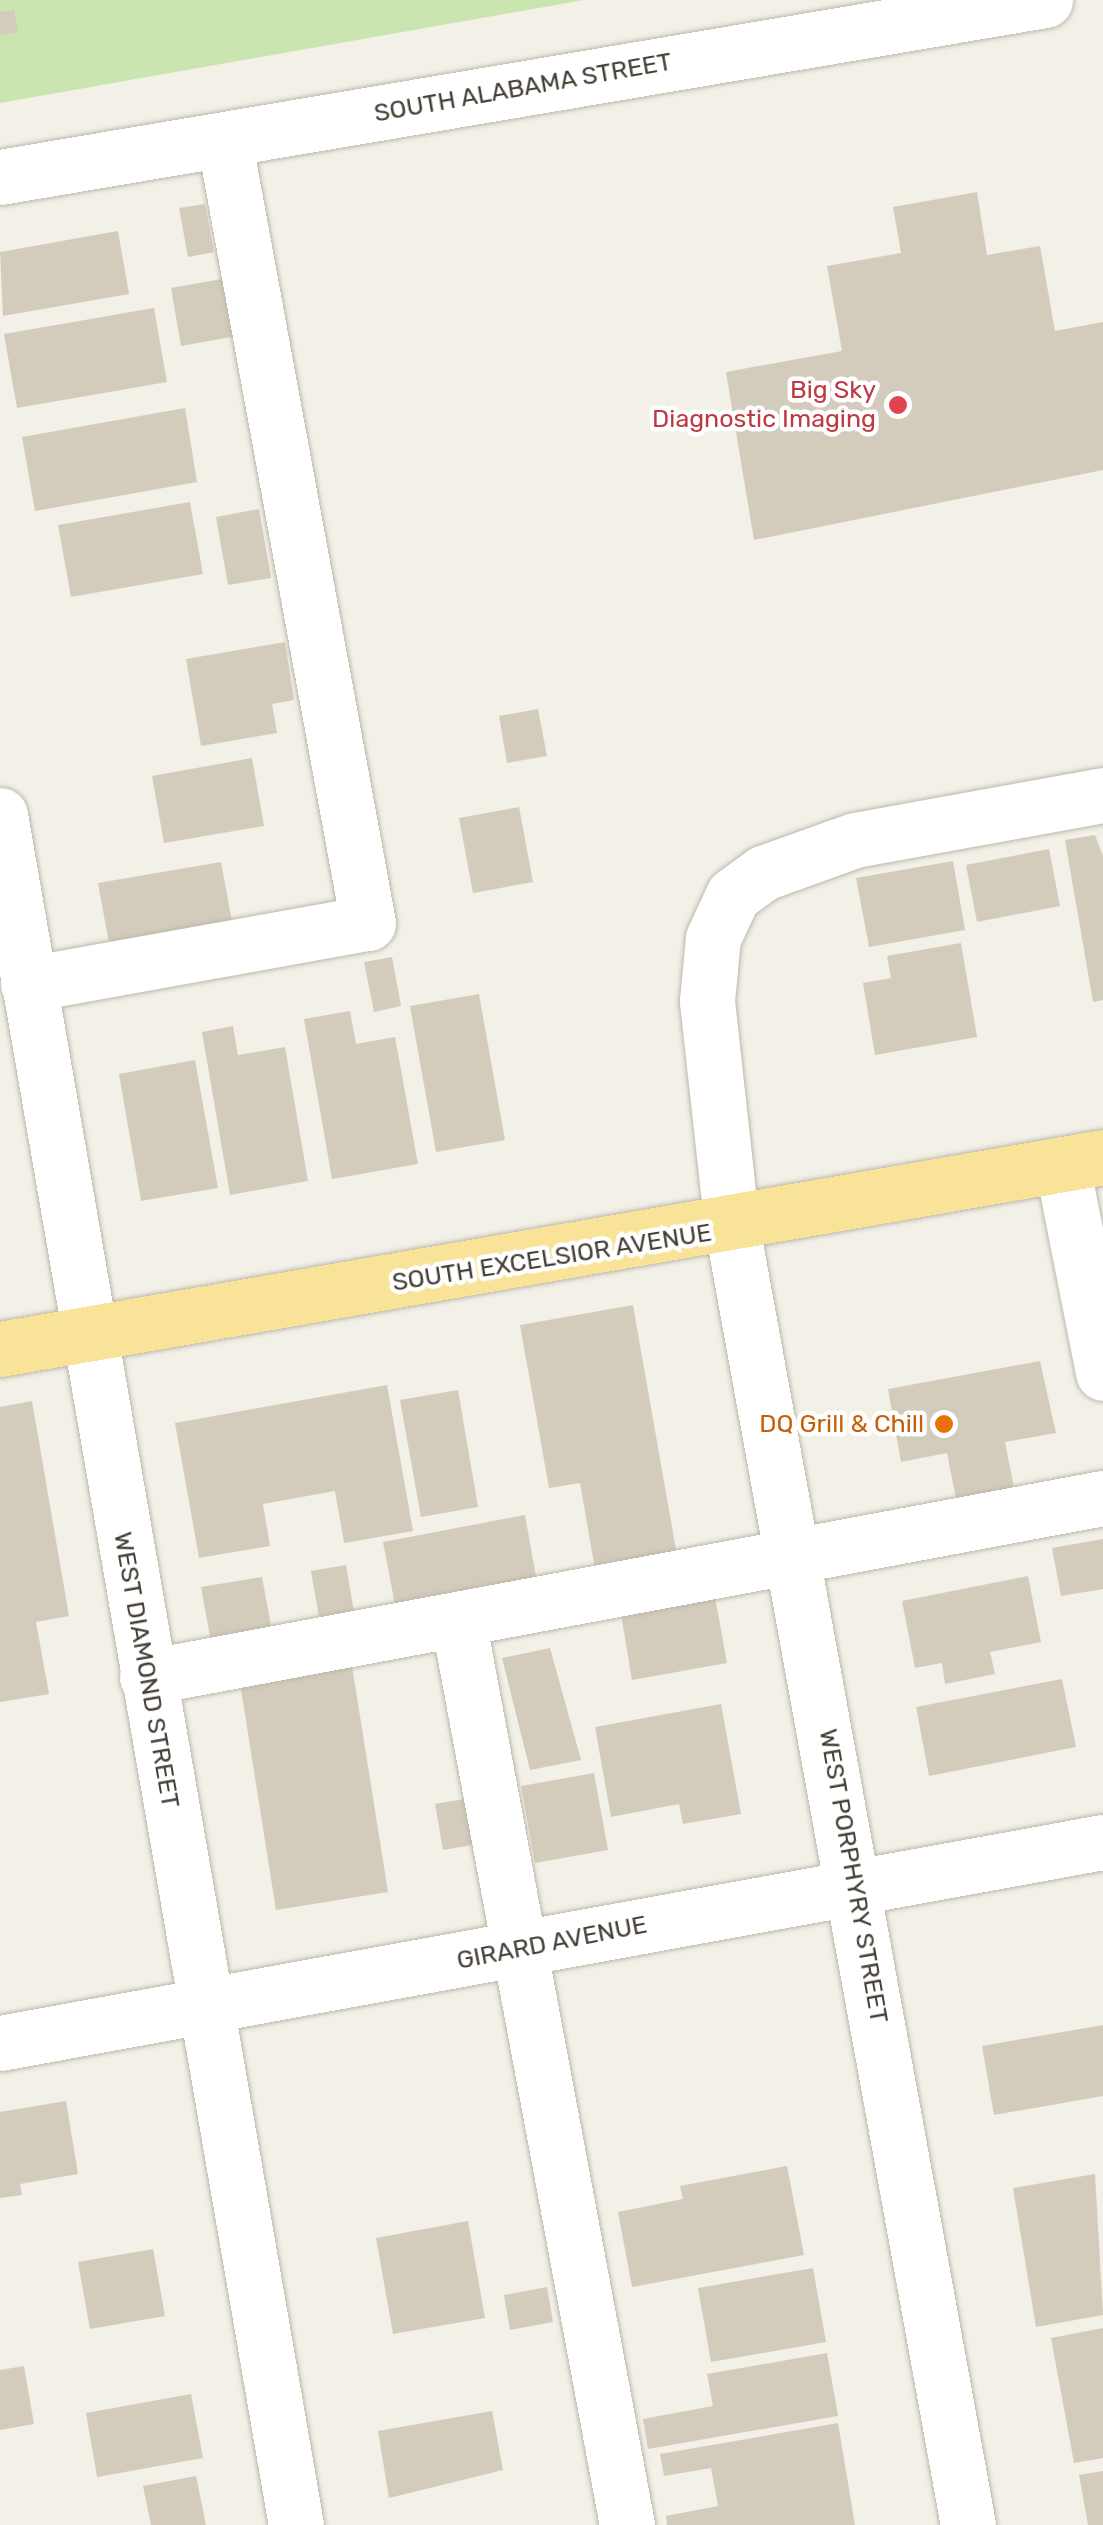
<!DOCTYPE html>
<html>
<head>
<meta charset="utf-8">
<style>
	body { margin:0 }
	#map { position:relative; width:1103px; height:2525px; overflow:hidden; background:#f2f0e7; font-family:Rubik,sans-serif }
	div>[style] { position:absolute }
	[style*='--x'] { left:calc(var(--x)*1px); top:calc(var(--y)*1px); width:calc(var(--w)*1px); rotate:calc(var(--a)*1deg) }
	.green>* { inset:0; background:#cbe5b1 }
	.building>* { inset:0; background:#d3ccbd }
	.roads { filter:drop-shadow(0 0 2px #bdb8aa) drop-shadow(0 0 2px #bdb8aa) }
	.minor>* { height:55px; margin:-27.5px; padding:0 27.5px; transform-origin:27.5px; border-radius:27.5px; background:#fff }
	.major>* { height:55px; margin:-27.5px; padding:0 27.5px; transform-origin:27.5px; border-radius:27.5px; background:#f9e399 }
	.dots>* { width:28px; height:28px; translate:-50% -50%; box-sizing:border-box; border:5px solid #fff; border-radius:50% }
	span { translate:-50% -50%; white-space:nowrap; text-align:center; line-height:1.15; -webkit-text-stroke:9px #fff; paint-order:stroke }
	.street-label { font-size:25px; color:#454036 }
	.health-label { font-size:25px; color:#be3a42 }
	.right { translate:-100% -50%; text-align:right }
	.food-label { font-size:25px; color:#c56008 }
</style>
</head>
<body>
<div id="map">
	<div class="green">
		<i style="clip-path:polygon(0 0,584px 0,0 103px)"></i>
	</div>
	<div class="building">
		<i style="clip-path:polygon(14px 10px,18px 32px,0 35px,0 12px)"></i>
		<i style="clip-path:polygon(977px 192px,987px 255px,1040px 246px,1055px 331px,1103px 322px,1103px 470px,754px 540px,726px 372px,842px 351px,827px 266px,901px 253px,893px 207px)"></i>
		<i style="clip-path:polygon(205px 204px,214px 252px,188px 257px,179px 208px)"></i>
		<i style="clip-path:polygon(118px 231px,129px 294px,3px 316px,0 252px)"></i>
		<i style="clip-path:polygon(227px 278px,237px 336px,181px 346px,171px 288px)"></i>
		<i style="clip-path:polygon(154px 308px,167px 382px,17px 408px,4px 334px)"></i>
		<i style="clip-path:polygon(185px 408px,197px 482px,35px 511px,22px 437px)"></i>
		<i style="clip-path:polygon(190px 502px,203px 574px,71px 597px,58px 525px)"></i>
		<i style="clip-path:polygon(259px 509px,271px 578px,228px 585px,216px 517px)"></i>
		<i style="clip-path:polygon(285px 642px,294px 700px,272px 704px,277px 733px,201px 746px,186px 659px)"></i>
		<i style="clip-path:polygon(538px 709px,547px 756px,507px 763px,499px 716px)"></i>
		<i style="clip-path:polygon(252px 758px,264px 826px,164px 843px,152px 776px)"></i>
		<i style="clip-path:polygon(519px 807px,533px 882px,473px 893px,459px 818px)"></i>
		<i style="clip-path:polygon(1095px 835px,1103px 856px,1103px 1000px,1093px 1002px,1065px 840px)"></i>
		<i style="clip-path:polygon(1049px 849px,1060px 906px,977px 922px,966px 865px)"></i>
		<i style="clip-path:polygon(953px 861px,965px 930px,869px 947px,856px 878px)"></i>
		<i style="clip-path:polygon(221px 862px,235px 938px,112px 960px,98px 883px)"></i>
		<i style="clip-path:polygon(961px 943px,977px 1037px,875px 1055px,863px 983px,891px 978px,887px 956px)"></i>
		<i style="clip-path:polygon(392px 957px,401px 1006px,374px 1012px,364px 962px)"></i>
		<i style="clip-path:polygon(479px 994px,505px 1140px,436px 1152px,410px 1006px)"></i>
		<i style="clip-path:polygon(350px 1011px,356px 1044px,395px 1037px,418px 1164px,332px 1179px,304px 1019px)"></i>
		<i style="clip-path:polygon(233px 1026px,238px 1055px,285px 1047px,308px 1181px,230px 1195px,202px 1032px)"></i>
		<i style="clip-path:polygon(195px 1060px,218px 1188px,141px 1201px,119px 1074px)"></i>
		<i style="clip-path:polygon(633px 1305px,679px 1567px,597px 1581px,580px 1483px,549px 1488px,520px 1325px)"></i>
		<i style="clip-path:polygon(1040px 1361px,1056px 1433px,1005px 1442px,1015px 1493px,957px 1504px,947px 1453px,901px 1462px,888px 1389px)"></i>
		<i style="clip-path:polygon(387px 1385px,413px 1531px,344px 1543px,335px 1491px,263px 1504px,270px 1546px,199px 1558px,175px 1423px)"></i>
		<i style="clip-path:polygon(458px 1390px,478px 1507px,421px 1517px,400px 1400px)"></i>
		<i style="clip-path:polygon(32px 1401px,69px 1616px,36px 1622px,49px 1694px,0 1702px,0 1407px)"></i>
		<i style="clip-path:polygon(525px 1515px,537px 1582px,396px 1610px,383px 1542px)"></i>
		<i style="clip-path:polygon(1103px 1539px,1103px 1589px,1061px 1596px,1052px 1548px)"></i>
		<i style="clip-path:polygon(346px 1565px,354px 1612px,319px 1617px,311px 1571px)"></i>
		<i style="clip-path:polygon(1028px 1576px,1041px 1642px,990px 1652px,995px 1674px,945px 1684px,942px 1663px,915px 1668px,902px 1601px)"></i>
		<i style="clip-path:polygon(262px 1577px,272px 1631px,211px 1642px,201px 1587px)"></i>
		<i style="clip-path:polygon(715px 1597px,727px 1663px,632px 1680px,621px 1614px)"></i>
		<i style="clip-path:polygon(550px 1648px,581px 1760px,530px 1770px,502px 1658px)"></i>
		<i style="clip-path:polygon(352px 1666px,388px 1892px,276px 1910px,240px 1683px)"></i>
		<i style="clip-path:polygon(1062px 1679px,1076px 1747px,929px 1776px,916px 1707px)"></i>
		<i style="clip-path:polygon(721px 1704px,741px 1814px,683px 1824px,679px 1804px,611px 1817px,595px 1727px)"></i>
		<i style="clip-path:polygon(594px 1773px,608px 1850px,535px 1863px,521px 1786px)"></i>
		<i style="clip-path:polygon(481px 1796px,490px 1842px,443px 1850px,435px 1804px)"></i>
		<i style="clip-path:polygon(1103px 2025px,1103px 2096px,994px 2115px,982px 2046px)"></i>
		<i style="clip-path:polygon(66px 2101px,78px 2174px,20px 2184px,22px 2195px,0 2198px,0 2112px)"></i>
		<i style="clip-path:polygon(787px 2166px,804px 2255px,632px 2287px,618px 2212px,683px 2199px,680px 2186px)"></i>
		<i style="clip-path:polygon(1095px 2174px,1103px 2315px,1036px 2327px,1013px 2188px)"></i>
		<i style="clip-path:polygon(468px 2221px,485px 2318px,393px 2334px,376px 2238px)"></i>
		<i style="clip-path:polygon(153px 2249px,165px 2316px,90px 2329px,78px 2262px)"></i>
		<i style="clip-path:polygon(813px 2268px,826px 2342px,711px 2362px,698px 2288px)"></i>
		<i style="clip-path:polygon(547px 2287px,553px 2322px,510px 2330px,504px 2295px)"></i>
		<i style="clip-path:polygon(1103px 2328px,1103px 2458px,1074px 2463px,1051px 2338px)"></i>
		<i style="clip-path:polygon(827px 2353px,838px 2416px,648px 2449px,643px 2419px,713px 2406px,707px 2374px)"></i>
		<i style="clip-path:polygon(24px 2366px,34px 2424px,0 2430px,0 2370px)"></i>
		<i style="clip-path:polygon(191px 2394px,203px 2458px,97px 2477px,86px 2413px)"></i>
		<i style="clip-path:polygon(492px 2411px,503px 2470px,389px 2498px,378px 2431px)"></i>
		<i style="clip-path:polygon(838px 2423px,855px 2525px,667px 2525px,666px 2516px,718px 2506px,711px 2468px,664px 2476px,660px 2454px)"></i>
		<i style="clip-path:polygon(1103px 2471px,1103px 2525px,1088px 2525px,1079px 2475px)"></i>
		<i style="clip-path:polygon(196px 2476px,206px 2525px,151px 2525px,143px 2486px)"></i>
	</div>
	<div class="roads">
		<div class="minor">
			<i style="--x:0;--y:177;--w:1060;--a:-9.61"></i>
			<i style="--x:0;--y:815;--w:1735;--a:80.18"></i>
			<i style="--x:28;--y:984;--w:345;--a:-10.2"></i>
			<i style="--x:368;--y:923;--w:797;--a:-100.41"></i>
			<i style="--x:1062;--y:1165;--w:212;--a:78.8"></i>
			<i style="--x:458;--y:1620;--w:921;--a:79.42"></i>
			<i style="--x:147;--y:1677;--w:973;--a:-10.61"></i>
			<i style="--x:0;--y:2043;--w:1121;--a:-10.33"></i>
			<i style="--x:968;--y:2525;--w:1318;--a:-100.31"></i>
			<i style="--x:732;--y:1228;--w:228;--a:-96.3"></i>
			<i style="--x:707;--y:1001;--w:63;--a:-84.6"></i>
			<i style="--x:713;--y:938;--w:47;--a:-65.1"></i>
			<i style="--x:733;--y:895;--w:37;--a:-36"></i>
			<i style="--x:763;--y:873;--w:98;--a:-19.7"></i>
			<i style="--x:855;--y:840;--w:252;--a:-10.3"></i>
		</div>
		<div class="major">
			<i style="--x:0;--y:1349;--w:1120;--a:-9.87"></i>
		</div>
	</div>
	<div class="dots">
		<i style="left:898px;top:405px;background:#e0444e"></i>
		<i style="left:944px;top:1424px;background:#e8710a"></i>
	</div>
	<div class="street-label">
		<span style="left:523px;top:88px;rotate:-10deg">SOUTH ALABAMA STREET</span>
		<span style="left:552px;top:1258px;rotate:-9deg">SOUTH EXCELSIOR AVENUE</span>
		<span style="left:146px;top:1670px;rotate:80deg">WEST DIAMOND STREET</span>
		<span style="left:853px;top:1876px;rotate:80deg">WEST PORPHYRY STREET</span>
		<span style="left:552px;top:1943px;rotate:-11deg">GIRARD AVENUE</span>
	</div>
	<div class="health-label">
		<span class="right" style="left:876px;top:405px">Big Sky<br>Diagnostic Imaging</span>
	</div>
	<div class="food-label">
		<span class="right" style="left:924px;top:1424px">DQ Grill &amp; Chill</span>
	</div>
</div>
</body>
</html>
